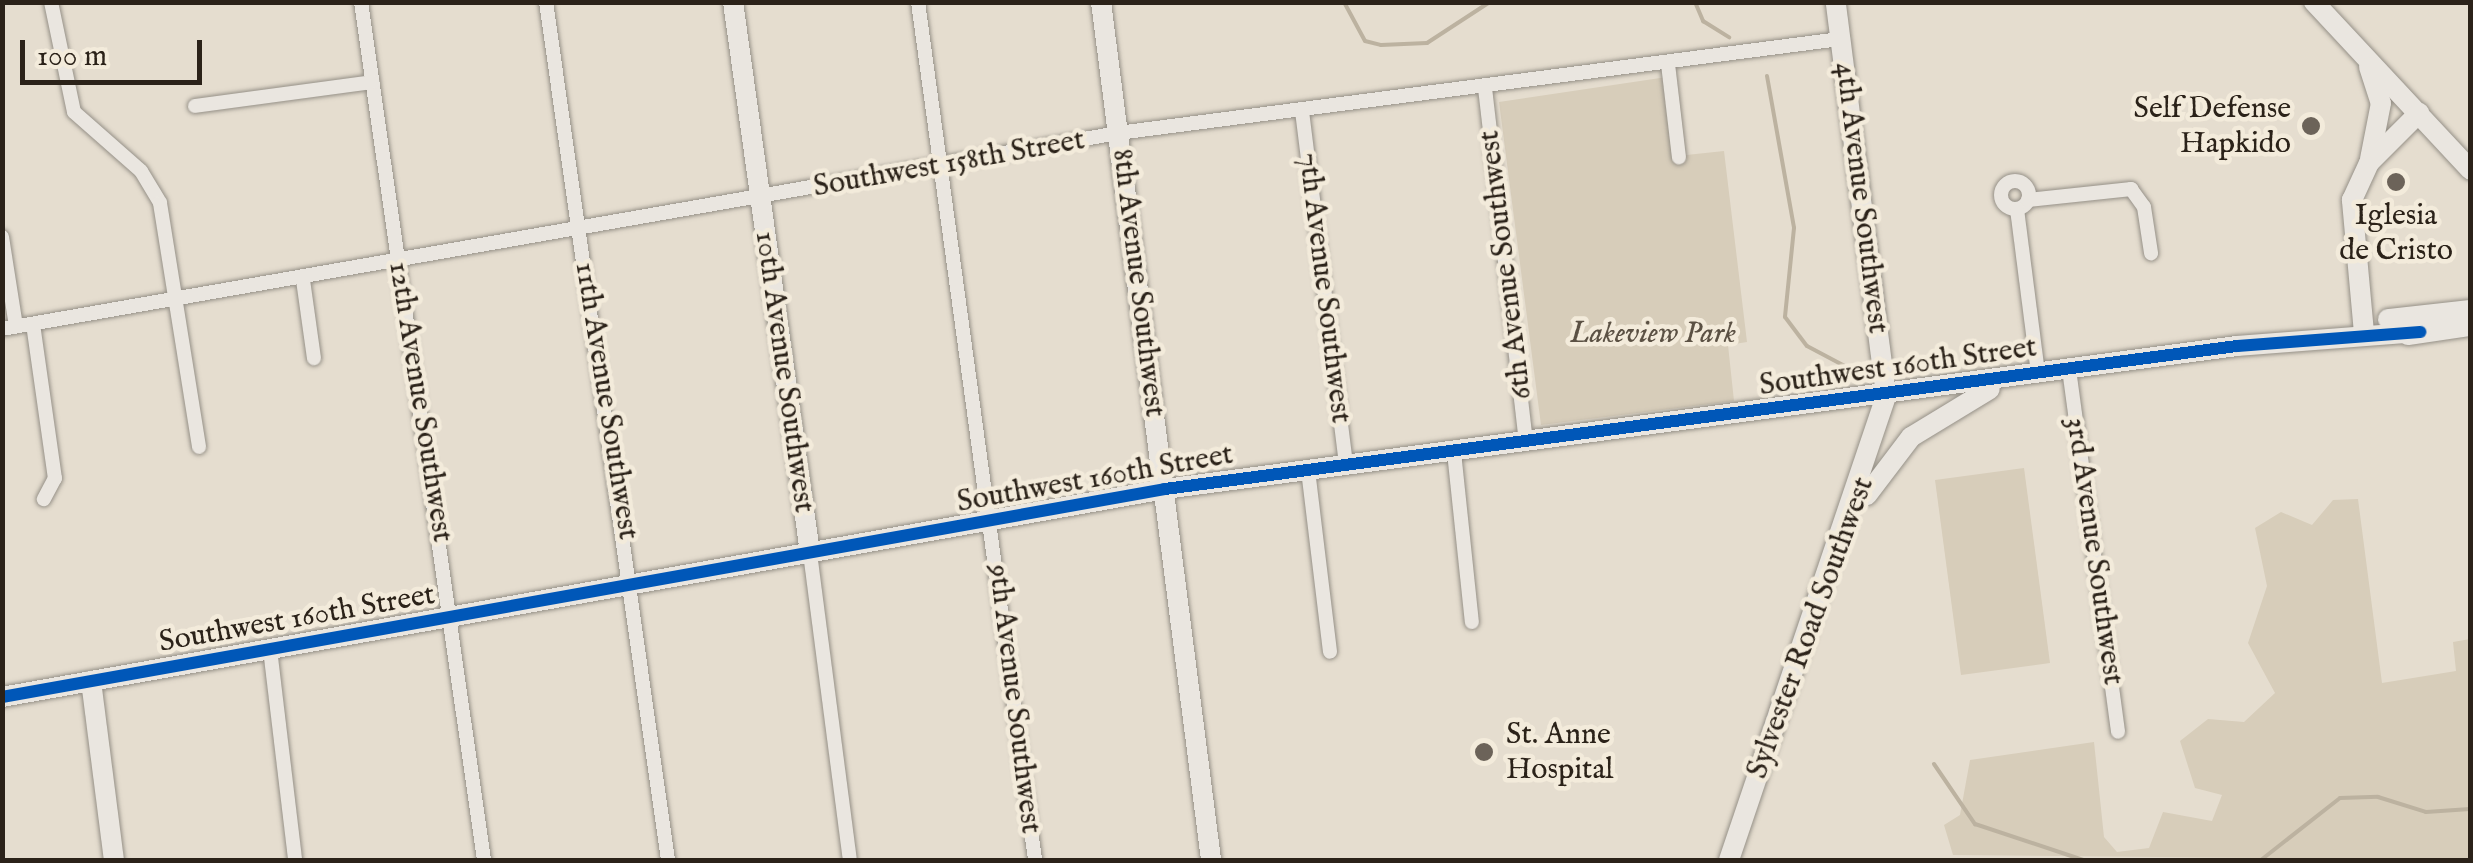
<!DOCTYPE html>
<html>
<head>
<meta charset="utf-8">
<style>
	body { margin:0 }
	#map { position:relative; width:2473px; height:863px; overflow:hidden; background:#e5ddcf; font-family:"IM FELL English",serif }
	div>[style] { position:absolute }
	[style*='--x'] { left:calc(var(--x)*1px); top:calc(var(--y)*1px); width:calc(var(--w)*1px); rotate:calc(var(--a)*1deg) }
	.green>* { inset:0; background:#d7cdba }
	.stream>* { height:4px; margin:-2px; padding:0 2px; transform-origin:2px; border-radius:2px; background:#bcb2a0 }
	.roads { filter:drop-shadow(0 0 2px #959087) drop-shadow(0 0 2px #959087) }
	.street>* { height:14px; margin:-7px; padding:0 7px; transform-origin:7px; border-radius:7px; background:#eae6e0 }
	.street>.ring { margin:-7px; padding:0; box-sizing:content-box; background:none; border:14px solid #eae6e0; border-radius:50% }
	.secondary>* { height:20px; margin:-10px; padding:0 10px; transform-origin:10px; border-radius:10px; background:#eae6e0 }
	.cycleway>* { height:12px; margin:-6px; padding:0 6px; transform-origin:6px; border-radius:6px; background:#0057b8 }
	.dots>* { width:28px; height:28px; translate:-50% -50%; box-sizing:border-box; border:5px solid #f3ebdb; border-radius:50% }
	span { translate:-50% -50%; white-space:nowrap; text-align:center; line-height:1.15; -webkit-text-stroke:9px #f3ebdb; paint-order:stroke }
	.poi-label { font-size:30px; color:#2b2219 }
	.right { translate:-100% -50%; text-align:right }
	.left { translate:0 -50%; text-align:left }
	.street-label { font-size:30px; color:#2b2219 }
	.park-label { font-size:30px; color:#5b5144; font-style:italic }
	.frame { position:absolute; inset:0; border:5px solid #2b2219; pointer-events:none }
	.scale { position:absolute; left:20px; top:40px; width:182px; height:45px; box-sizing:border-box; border:5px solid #2b2219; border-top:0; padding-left:12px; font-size:30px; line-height:35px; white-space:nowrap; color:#2b2219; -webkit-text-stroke:8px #f3ebdb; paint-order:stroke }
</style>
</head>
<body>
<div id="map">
	<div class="green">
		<i style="clip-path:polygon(1667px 77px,1677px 156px,1724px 151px,1747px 342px,1728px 345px,1734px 401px,1541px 425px,1499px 102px)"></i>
		<i style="clip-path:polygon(2024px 468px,2050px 663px,1961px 675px,1935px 480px)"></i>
		<i style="clip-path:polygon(2358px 499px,2382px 683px,2456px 671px,2453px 642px,2470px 639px,2470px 860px,1953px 855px,1944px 825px,1960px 815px,1970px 760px,2094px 742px,2104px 837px,2117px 852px,2149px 848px,2163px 812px,2212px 821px,2222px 795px,2195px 788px,2180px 741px,2208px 719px,2244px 722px,2275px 693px,2248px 643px,2267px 586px,2255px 528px,2281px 512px,2312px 525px,2333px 500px)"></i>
	</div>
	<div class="stream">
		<i style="--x:1344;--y:2;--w:44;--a:61.7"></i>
		<i style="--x:1365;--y:41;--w:16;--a:14"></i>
		<i style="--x:1381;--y:45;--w:46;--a:-2.5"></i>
		<i style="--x:1427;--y:43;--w:75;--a:-33.1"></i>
		<i style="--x:1695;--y:2;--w:21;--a:67"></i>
		<i style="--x:1703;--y:21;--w:31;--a:32"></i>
		<i style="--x:1767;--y:76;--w:154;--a:79.9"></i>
		<i style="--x:1794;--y:228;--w:89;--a:95.8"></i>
		<i style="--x:1785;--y:317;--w:36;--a:53"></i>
		<i style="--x:1807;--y:346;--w:55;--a:28"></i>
		<i style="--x:1934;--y:764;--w:73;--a:55.7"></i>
		<i style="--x:1975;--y:824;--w:114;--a:18.4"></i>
		<i style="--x:2261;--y:860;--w:100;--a:-38.1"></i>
		<i style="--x:2340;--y:798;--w:38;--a:-2"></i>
		<i style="--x:2378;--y:797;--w:50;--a:17.4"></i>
		<i style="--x:2426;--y:812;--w:44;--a:-3.9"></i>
	</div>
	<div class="roads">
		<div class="street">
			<i style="--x:51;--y:2;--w:112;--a:78.2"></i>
			<i style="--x:74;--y:112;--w:89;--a:41.4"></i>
			<i style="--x:141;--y:171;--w:37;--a:59"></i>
			<i style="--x:160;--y:203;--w:247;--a:80.9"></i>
			<i style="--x:361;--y:2;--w:867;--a:81.84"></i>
			<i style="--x:546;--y:2;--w:867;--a:81.91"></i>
			<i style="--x:918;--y:2;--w:866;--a:82.23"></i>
			<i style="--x:1668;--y:64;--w:94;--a:83.3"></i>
			<i style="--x:1485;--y:88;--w:357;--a:83.4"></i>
			<i style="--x:195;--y:106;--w:179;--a:-7.7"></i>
			<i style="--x:1302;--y:111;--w:358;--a:82.9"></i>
			<i class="ring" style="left:2001px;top:181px;width:14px;height:14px"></i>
			<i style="--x:2028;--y:200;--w:104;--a:-6.1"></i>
			<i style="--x:2131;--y:189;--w:22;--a:54"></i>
			<i style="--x:2144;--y:207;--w:47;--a:81.3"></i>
			<i style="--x:2017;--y:209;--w:166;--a:82.7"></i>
			<i style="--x:2;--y:237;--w:90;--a:81.1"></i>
			<i style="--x:303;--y:280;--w:79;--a:82"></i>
			<i style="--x:33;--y:324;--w:156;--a:81.9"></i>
			<i style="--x:55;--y:478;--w:24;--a:118"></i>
			<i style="--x:2;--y:329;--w:1133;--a:-9.96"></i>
			<i style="--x:1118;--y:133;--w:728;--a:-7.42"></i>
			<i style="--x:2069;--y:369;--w:366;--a:82.3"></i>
			<i style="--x:1454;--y:452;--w:171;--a:84"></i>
			<i style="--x:1308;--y:470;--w:183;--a:83.1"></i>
			<i style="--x:810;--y:553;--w:310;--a:82.6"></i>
			<i style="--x:270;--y:649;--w:212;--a:83.2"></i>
		</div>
		<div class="secondary">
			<i style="--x:733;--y:2;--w:556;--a:82.04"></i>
			<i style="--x:1101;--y:2;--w:865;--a:82.69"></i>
			<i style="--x:2314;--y:2;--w:229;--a:47"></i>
			<i style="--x:2369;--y:67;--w:38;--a:72"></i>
			<i style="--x:2381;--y:103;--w:57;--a:101.1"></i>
			<i style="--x:2388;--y:319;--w:82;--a:-6.3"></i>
			<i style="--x:2364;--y:333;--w:134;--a:-95.2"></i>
			<i style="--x:2352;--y:200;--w:41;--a:-65.3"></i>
			<i style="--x:2369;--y:163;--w:71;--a:-45"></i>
			<i style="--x:2408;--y:335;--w:63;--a:-8.3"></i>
			<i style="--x:1867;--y:495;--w:73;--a:-52.8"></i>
			<i style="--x:1911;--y:437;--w:92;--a:-31.3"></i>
			<i style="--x:91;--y:681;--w:180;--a:82.7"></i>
			<i style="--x:2;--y:697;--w:1181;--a:-10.14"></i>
			<i style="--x:1165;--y:489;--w:1081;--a:-7.6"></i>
			<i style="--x:2237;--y:346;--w:184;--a:-4.4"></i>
			<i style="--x:1729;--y:860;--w:491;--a:-71.3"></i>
			<i style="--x:1886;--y:395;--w:396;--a:-97.3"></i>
		</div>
	</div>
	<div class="cycleway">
		<i style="--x:2;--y:697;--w:1181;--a:-10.14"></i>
		<i style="--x:1165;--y:489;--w:1081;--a:-7.6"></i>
		<i style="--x:2237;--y:346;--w:184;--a:-4.4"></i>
	</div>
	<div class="dots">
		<i style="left:2311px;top:126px;background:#6c6359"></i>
		<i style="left:2396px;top:182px;background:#6c6359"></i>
		<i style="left:1484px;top:752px;background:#6c6359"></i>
	</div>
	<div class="poi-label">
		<span class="right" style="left:2291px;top:126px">Self Defense<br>Hapkido</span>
		<span style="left:2396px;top:233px">Iglesia<br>de Cristo</span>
		<span class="left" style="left:1506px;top:752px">St. Anne<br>Hospital</span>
	</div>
	<div class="street-label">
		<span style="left:949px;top:164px;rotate:-10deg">Southwest 158th Street</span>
		<span style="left:1861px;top:198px;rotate:83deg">4th Avenue Southwest</span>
		<span style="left:1506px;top:265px;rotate:-97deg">6th Avenue Southwest</span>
		<span style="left:1138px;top:283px;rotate:83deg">8th Avenue Southwest</span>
		<span style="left:1324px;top:288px;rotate:83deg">7th Avenue Southwest</span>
		<span style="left:1898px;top:367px;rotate:-8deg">Southwest 160th Street</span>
		<span style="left:784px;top:372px;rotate:82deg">10th Avenue Southwest</span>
		<span style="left:606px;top:401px;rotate:81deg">11th Avenue Southwest</span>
		<span style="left:420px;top:402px;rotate:81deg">12th Avenue Southwest</span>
		<span style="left:1095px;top:479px;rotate:-10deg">Southwest 160th Street</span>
		<span style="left:2094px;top:551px;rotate:82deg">3rd Avenue Southwest</span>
		<span style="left:297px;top:619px;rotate:-10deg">Southwest 160th Street</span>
		<span style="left:1811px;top:628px;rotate:-70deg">Sylvester Road Southwest</span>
		<span style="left:1014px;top:699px;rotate:83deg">9th Avenue Southwest</span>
	</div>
	<div class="park-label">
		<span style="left:1653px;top:334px">Lakeview Park</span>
	</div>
	<div class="frame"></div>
	<div class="scale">100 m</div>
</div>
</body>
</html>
